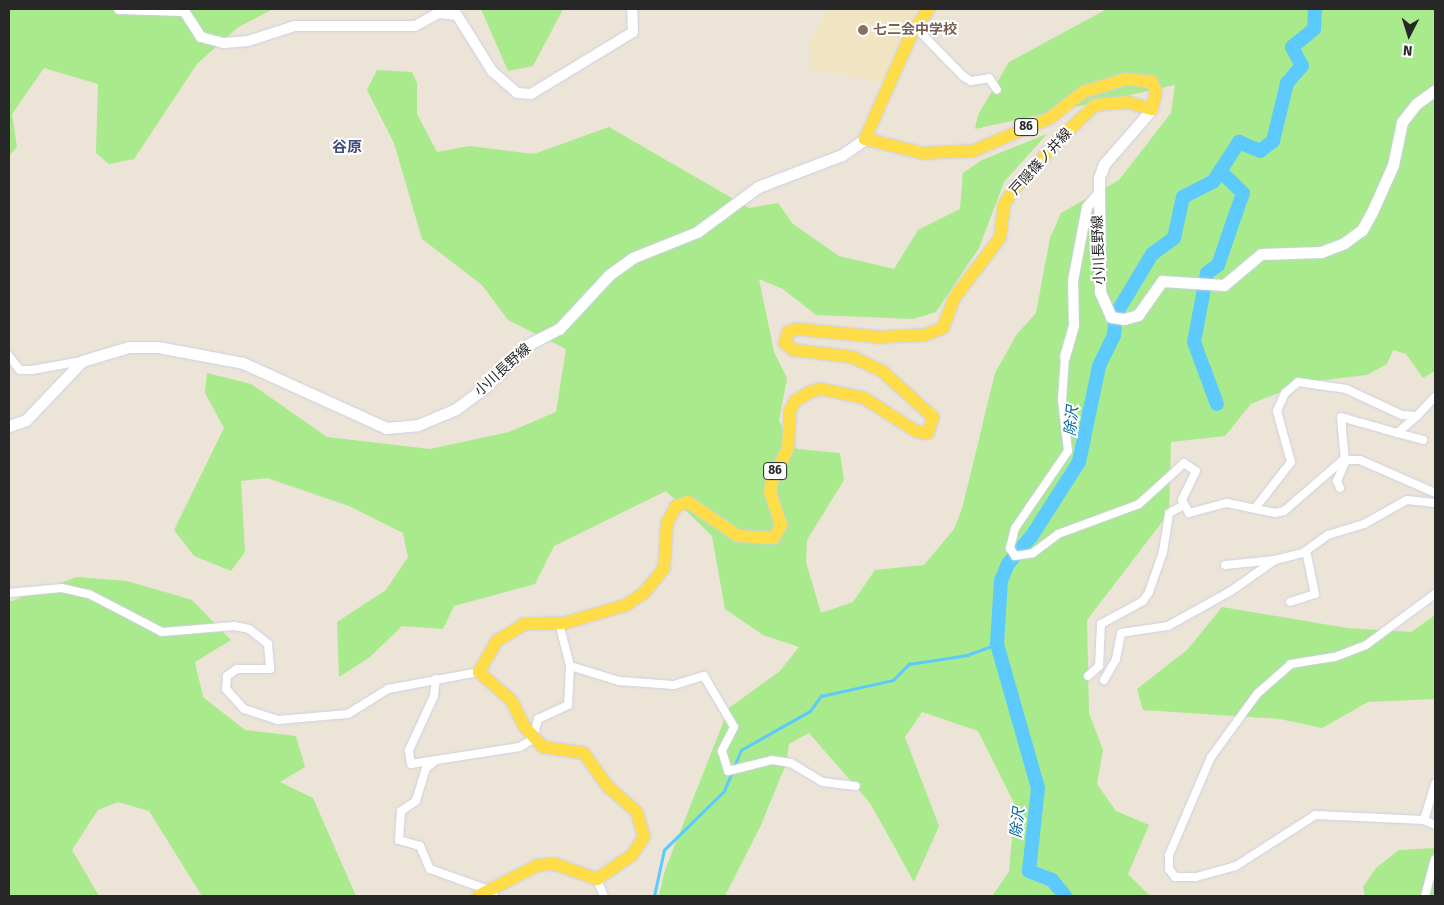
<!DOCTYPE html>
<html>
<head>
<meta charset="utf-8">
<style>
	body { margin:0 }
	#map { position:relative; width:1444px; height:905px; overflow:hidden; background:#ece4d7; font-family:"Fira Sans","Noto Sans JP",sans-serif }
	div>[style] { position:absolute }
	[style*='--x'] { left:calc(var(--x)*1px); top:calc(var(--y)*1px); width:calc(var(--w)*1px); rotate:calc(var(--a)*1deg) }
	.education>* { inset:0; background:#f0e4c3 }
	.green>* { inset:0; background:#a8ea8c }
	.stream>* { height:2.5px; margin:-1.25px; padding:0 1.25px; transform-origin:1.25px; border-radius:1.25px; background:#5ccafc }
	.river>* { height:14px; margin:-7px; padding:0 7px; transform-origin:7px; border-radius:7px; background:#5ccafc }
	.roads { filter:drop-shadow(0 0 1px #cccfe3) drop-shadow(0 0 1px #cccfe3) }
	.minor>* { height:8px; margin:-4px; padding:0 4px; transform-origin:4px; border-radius:4px; background:#fff }
	.tertiary>* { height:10px; margin:-5px; padding:0 5px; transform-origin:5px; border-radius:5px; background:#fff }
	.secondary>* { height:11px; margin:-5.5px; padding:0 5.5px; transform-origin:5.5px; border-radius:5.5px; background:#fff }
	.primary>* { height:12px; margin:-6px; padding:0 6px; transform-origin:6px; border-radius:6px; background:#ffdd49 }
	.dots>* { width:14px; height:14px; translate:-50% -50%; box-sizing:border-box; border:2px solid #fff; border-radius:50% }
	span { translate:-50% -50%; white-space:nowrap; text-align:center; line-height:1.15; -webkit-text-stroke:4px #fff; paint-order:stroke }
	.shield-label span { padding:1px 4px; background:#fff; border:1px solid; border-radius:4px; -webkit-text-stroke-width:0 }
	.shield-label { font-size:12px; color:#272727; font-weight:700 }
	.education-label { font-size:14px; color:#785e54; font-weight:700 }
	.left { translate:0 -50%; text-align:left }
	.street-label { font-size:14px; color:#272727 }
	.neighbourhood-label { font-size:15px; color:#434b7d; font-weight:700 }
	.water-label { font-size:15px; color:#0063a3; font-style:italic }
	.frame { position:absolute; inset:0; border:10px solid #272727; pointer-events:none }
	.north { position:absolute; left:1384px; top:10px; width:50px; height:50px; -webkit-text-stroke:4px #fff; paint-order:stroke; rotate:185deg; font-size:14px; font-weight:700; line-height:20px; text-align:center; color:#272727 }
	.north::after { content:''; display:block; margin:auto; width:18px; height:22px; background:#272727; clip-path:polygon(50% 0,100% 100%,50% 72%,0 100%) }
</style>
</head>
<body>
<div id="map">
	<div class="education">
		<i style="clip-path:polygon(827px 9px,922px 9px,884px 83px,810px 69px,810px 43px)"></i>
	</div>
	<div class="green">
		<i style="clip-path:polygon(9px 9px,273px 9px,237px 28px,197px 64px,134px 159px,109px 164px,96px 153px,98px 84px,44px 68px,12px 114px,17px 147px,9px 156px)"></i>
		<i style="clip-path:polygon(481px 9px,563px 9px,533px 66px,508px 71px)"></i>
		<i style="clip-path:polygon(1107px 9px,1435px 9px,1435px 371px,1423px 378px,1406px 354px,1393px 350px,1387px 364px,1367px 375px,1306px 382px,1251px 404px,1225px 436px,1171px 442px,1169px 513px,1087px 620px,1089px 713px,1103px 750px,1097px 784px,1116px 811px,1149px 825px,1128px 874px,1150px 896px,992px 896px,1009px 872px,1015px 805px,978px 731px,922px 712px,905px 737px,939px 826px,914px 882px,870px 803px,809px 733px,789px 744px,786px 764px,761px 825px,725px 896px,659px 896px,665px 870px,729px 708px,780px 671px,799px 647px,763px 635px,725px 609px,712px 536px,666px 491px,554px 546px,535px 584px,454px 606px,443px 629px,402px 626px,370px 657px,339px 677px,337px 622px,386px 590px,408px 557px,403px 533px,349px 506px,267px 478px,241px 481px,245px 552px,231px 571px,194px 556px,174px 530px,224px 428px,205px 393px,207px 373px,251px 384px,327px 437px,430px 449px,509px 432px,556px 412px,566px 349px,508px 320px,482px 285px,422px 239px,394px 143px,367px 90px,377px 70px,412px 72px,417px 83px,417px 114px,437px 152px,469px 146px,534px 154px,609px 127px,749px 208px,778px 203px,793px 224px,839px 256px,894px 269px,918px 230px,960px 209px,963px 173px,982px 160px,1047px 134px,1004px 182px,979px 248px,936px 312px,913px 319px,816px 315px,783px 289px,759px 279px,774px 352px,787px 378px,779px 421px,797px 449px,840px 453px,844px 480px,807px 540px,806px 562px,821px 613px,853px 602px,875px 570px,924px 565px,954px 529px,962px 509px,995px 373px,1017px 334px,1036px 313px,1050px 238px,1061px 213px,1119px 180px,1171px 113px,1175px 85px,975px 129px,978px 115px,1009px 62px)"></i>
		<i style="clip-path:polygon(77px 577px,127px 581px,192px 600px,231px 640px,195px 662px,203px 697px,245px 730px,296px 736px,305px 767px,280px 782px,313px 798px,356px 896px,202px 896px,149px 811px,118px 802px,98px 810px,72px 850px,99px 896px,9px 896px,9px 602px)"></i>
		<i style="clip-path:polygon(1222px 607px,1347px 628px,1411px 632px,1435px 615px,1435px 699px,1368px 702px,1322px 728px,1280px 719px,1143px 710px,1137px 689px,1188px 649px)"></i>
		<i style="clip-path:polygon(1435px 848px,1435px 896px,1365px 896px,1363px 887px,1376px 868px,1399px 850px)"></i>
	</div>
	<div class="stream">
		<i style="--x:654;--y:896;--w:47;--a:-77.7"></i>
		<i style="--x:664;--y:850;--w:84;--a:-44.5"></i>
		<i style="--x:724;--y:791;--w:44;--a:-67.5"></i>
		<i style="--x:741;--y:750;--w:79;--a:-29.5"></i>
		<i style="--x:810;--y:711;--w:19;--a:-54"></i>
		<i style="--x:821;--y:696;--w:74;--a:-12.5"></i>
		<i style="--x:893;--y:680;--w:23;--a:-45"></i>
		<i style="--x:909;--y:664;--w:59;--a:-8.8"></i>
		<i style="--x:967;--y:655;--w:32;--a:-20"></i>
	</div>
	<div class="river">
		<i style="--x:1217;--y:404;--w:66;--a:-110.4"></i>
		<i style="--x:1194;--y:342;--w:70;--a:-79.3"></i>
		<i style="--x:1207;--y:273;--w:14;--a:-36"></i>
		<i style="--x:1218;--y:265;--w:76;--a:-70.9"></i>
		<i style="--x:1243;--y:193;--w:32;--a:-136"></i>
		<i style="--x:1065;--y:896;--w:21;--a:-129"></i>
		<i style="--x:1052;--y:880;--w:25;--a:-159"></i>
		<i style="--x:1029;--y:871;--w:83;--a:-83.8"></i>
		<i style="--x:1038;--y:788;--w:150;--a:-105.9"></i>
		<i style="--x:997;--y:644;--w:63;--a:-86.4"></i>
		<i style="--x:1001;--y:581;--w:18;--a:-68"></i>
		<i style="--x:1008;--y:564;--w:35;--a:-50"></i>
		<i style="--x:1031;--y:537;--w:89;--a:-57.4"></i>
		<i style="--x:1079;--y:462;--w:98;--a:-78.2"></i>
		<i style="--x:1099;--y:366;--w:34;--a:-64"></i>
		<i style="--x:1114;--y:335;--w:21;--a:-85"></i>
		<i style="--x:1116;--y:314;--w:70;--a:-59"></i>
		<i style="--x:1152;--y:254;--w:27;--a:-36"></i>
		<i style="--x:1174;--y:238;--w:42;--a:-77.6"></i>
		<i style="--x:1183;--y:197;--w:34;--a:-27"></i>
		<i style="--x:1213;--y:182;--w:48;--a:-57"></i>
		<i style="--x:1239;--y:142;--w:23;--a:23"></i>
		<i style="--x:1260;--y:151;--w:16;--a:-38"></i>
		<i style="--x:1273;--y:141;--w:60;--a:-76.4"></i>
		<i style="--x:1287;--y:83;--w:23;--a:-49"></i>
		<i style="--x:1302;--y:66;--w:21;--a:-118"></i>
		<i style="--x:1292;--y:47;--w:28;--a:-39"></i>
		<i style="--x:1314;--y:29;--w:20;--a:-87"></i>
	</div>
	<div class="roads">
		<div class="minor">
			<i style="--x:916;--y:28;--w:67;--a:45.6"></i>
			<i style="--x:963;--y:76;--w:9;--a:32"></i>
			<i style="--x:971;--y:81;--w:18;--a:-9"></i>
			<i style="--x:989;--y:78;--w:14;--a:56"></i>
			<i style="--x:9;--y:356;--w:18;--a:52"></i>
			<i style="--x:20;--y:370;--w:12;--a:0"></i>
			<i style="--x:32;--y:370;--w:51;--a:-10.2"></i>
			<i style="--x:1065;--y:357;--w:43;--a:94"></i>
			<i style="--x:1062;--y:400;--w:51;--a:83.3"></i>
			<i style="--x:1068;--y:451;--w:93;--a:124.5"></i>
			<i style="--x:1015;--y:528;--w:21;--a:104"></i>
			<i style="--x:1010;--y:548;--w:9;--a:58"></i>
			<i style="--x:1015;--y:556;--w:18;--a:-9"></i>
			<i style="--x:1033;--y:553;--w:31;--a:-37"></i>
			<i style="--x:1058;--y:534;--w:86;--a:-20.3"></i>
			<i style="--x:1139;--y:504;--w:61;--a:-42.3"></i>
			<i style="--x:1184;--y:463;--w:14;--a:34"></i>
			<i style="--x:1196;--y:471;--w:32;--a:116"></i>
			<i style="--x:1182;--y:500;--w:15;--a:62"></i>
			<i style="--x:1189;--y:513;--w:39;--a:-15"></i>
			<i style="--x:1227;--y:503;--w:49;--a:11.8"></i>
			<i style="--x:1275;--y:513;--w:9;--a:-13"></i>
			<i style="--x:1284;--y:511;--w:78;--a:-40.8"></i>
			<i style="--x:1343;--y:460;--w:17;--a:0"></i>
			<i style="--x:1360;--y:460;--w:82;--a:23.7"></i>
			<i style="--x:1397;--y:433;--w:27;--a:15"></i>
			<i style="--x:1340;--y:488;--w:8;--a:-113"></i>
			<i style="--x:1337;--y:481;--w:21;--a:-67"></i>
			<i style="--x:1345;--y:462;--w:45;--a:-95.1"></i>
			<i style="--x:1341;--y:417;--w:58;--a:15.9"></i>
			<i style="--x:1397;--y:433;--w:26;--a:-40"></i>
			<i style="--x:1256;--y:507;--w:57;--a:-52.1"></i>
			<i style="--x:1291;--y:462;--w:53;--a:-105.4"></i>
			<i style="--x:1277;--y:411;--w:20;--a:-66"></i>
			<i style="--x:1285;--y:393;--w:17;--a:-40"></i>
			<i style="--x:1298;--y:382;--w:49;--a:8.3"></i>
			<i style="--x:1346;--y:389;--w:62;--a:24.9"></i>
			<i style="--x:1402;--y:415;--w:15;--a:4"></i>
			<i style="--x:1417;--y:416;--w:26;--a:-47"></i>
			<i style="--x:1225;--y:565;--w:48;--a:-5.9"></i>
			<i style="--x:9;--y:593;--w:53;--a:-5.4"></i>
			<i style="--x:62;--y:588;--w:28;--a:13"></i>
			<i style="--x:89;--y:594;--w:82;--a:27.5"></i>
			<i style="--x:162;--y:632;--w:73;--a:-4.7"></i>
			<i style="--x:235;--y:626;--w:14;--a:12"></i>
			<i style="--x:249;--y:629;--w:24;--a:38"></i>
			<i style="--x:268;--y:644;--w:25;--a:85"></i>
			<i style="--x:270;--y:669;--w:33;--a:180"></i>
			<i style="--x:237;--y:669;--w:12;--a:145"></i>
			<i style="--x:227;--y:676;--w:13;--a:94"></i>
			<i style="--x:226;--y:689;--w:27;--a:48"></i>
			<i style="--x:244;--y:709;--w:36;--a:18"></i>
			<i style="--x:278;--y:720;--w:70;--a:-4.9"></i>
			<i style="--x:348;--y:714;--w:47;--a:-32"></i>
			<i style="--x:388;--y:689;--w:93;--a:-10.6"></i>
			<i style="--x:1435;--y:594;--w:86;--a:143.5"></i>
			<i style="--x:1366;--y:645;--w:34;--a:159"></i>
			<i style="--x:1334;--y:657;--w:44;--a:170.8"></i>
			<i style="--x:1291;--y:664;--w:45;--a:138.6"></i>
			<i style="--x:1257;--y:694;--w:78;--a:126.1"></i>
			<i style="--x:1211;--y:757;--w:107;--a:113.2"></i>
			<i style="--x:1169;--y:855;--w:14;--a:90"></i>
			<i style="--x:1169;--y:869;--w:10;--a:53"></i>
			<i style="--x:1175;--y:877;--w:21;--a:0"></i>
			<i style="--x:1196;--y:877;--w:41;--a:-15.4"></i>
			<i style="--x:1236;--y:866;--w:94;--a:-32.8"></i>
			<i style="--x:1315;--y:815;--w:109;--a:2.6"></i>
			<i style="--x:1424;--y:820;--w:12;--a:24"></i>
			<i style="--x:1290;--y:602;--w:26;--a:-18"></i>
			<i style="--x:1315;--y:594;--w:44;--a:-101.8"></i>
			<i style="--x:570;--y:666;--w:51;--a:17"></i>
			<i style="--x:619;--y:681;--w:55;--a:4.2"></i>
			<i style="--x:674;--y:685;--w:31;--a:-17"></i>
			<i style="--x:704;--y:676;--w:59;--a:59.5"></i>
			<i style="--x:734;--y:727;--w:27;--a:117"></i>
			<i style="--x:722;--y:751;--w:21;--a:73"></i>
			<i style="--x:728;--y:771;--w:45;--a:-14"></i>
			<i style="--x:772;--y:760;--w:19;--a:9"></i>
			<i style="--x:791;--y:763;--w:37;--a:31"></i>
			<i style="--x:823;--y:782;--w:33;--a:7"></i>
			<i style="--x:1088;--y:676;--w:15;--a:-42"></i>
			<i style="--x:1099;--y:666;--w:42;--a:-87.3"></i>
			<i style="--x:1101;--y:624;--w:48;--a:-28.7"></i>
			<i style="--x:1143;--y:601;--w:11;--a:-56"></i>
			<i style="--x:1149;--y:592;--w:42;--a:-70.7"></i>
			<i style="--x:1163;--y:552;--w:39;--a:-81"></i>
			<i style="--x:1169;--y:513;--w:15;--a:-28"></i>
			<i style="--x:436;--y:679;--w:17;--a:97"></i>
			<i style="--x:434;--y:696;--w:60;--a:114.8"></i>
			<i style="--x:409;--y:750;--w:14;--a:82"></i>
			<i style="--x:411;--y:764;--w:110;--a:-8.9"></i>
			<i style="--x:520;--y:747;--w:15;--a:-32"></i>
			<i style="--x:533;--y:739;--w:21;--a:-76"></i>
			<i style="--x:538;--y:719;--w:33;--a:-25"></i>
			<i style="--x:568;--y:705;--w:39;--a:-87"></i>
			<i style="--x:570;--y:666;--w:44;--a:-104.3"></i>
			<i style="--x:1104;--y:680;--w:24;--a:-60"></i>
			<i style="--x:1116;--y:659;--w:26;--a:-79"></i>
			<i style="--x:1121;--y:633;--w:48;--a:-8.5"></i>
			<i style="--x:1168;--y:626;--w:72;--a:-29.1"></i>
			<i style="--x:1231;--y:591;--w:54;--a:-35.2"></i>
			<i style="--x:1275;--y:560;--w:29;--a:-14"></i>
			<i style="--x:1303;--y:553;--w:31;--a:-36"></i>
			<i style="--x:1328;--y:535;--w:38;--a:-17"></i>
			<i style="--x:1364;--y:524;--w:49;--a:-29.2"></i>
			<i style="--x:1407;--y:500;--w:28;--a:6"></i>
			<i style="--x:435;--y:761;--w:11;--a:142"></i>
			<i style="--x:426;--y:768;--w:34;--a:107"></i>
			<i style="--x:416;--y:801;--w:18;--a:146"></i>
			<i style="--x:401;--y:811;--w:29;--a:94"></i>
			<i style="--x:399;--y:840;--w:22;--a:16"></i>
			<i style="--x:420;--y:846;--w:25;--a:67"></i>
			<i style="--x:430;--y:869;--w:59;--a:19.7"></i>
			<i style="--x:486;--y:889;--w:11;--a:41"></i>
			<i style="--x:1424;--y:820;--w:38;--a:-73"></i>
			<i style="--x:597;--y:879;--w:18;--a:68"></i>
			<i style="--x:1425;--y:896;--w:38;--a:-75"></i>
		</div>
		<div class="tertiary">
			<i style="--x:119;--y:9;--w:65;--a:1.8"></i>
			<i style="--x:184;--y:11;--w:31;--a:57"></i>
			<i style="--x:201;--y:37;--w:24;--a:15"></i>
			<i style="--x:224;--y:43;--w:24;--a:-5"></i>
			<i style="--x:248;--y:41;--w:49;--a:-17.7"></i>
			<i style="--x:295;--y:26;--w:120;--a:0"></i>
			<i style="--x:415;--y:26;--w:26;--a:-29"></i>
			<i style="--x:438;--y:13;--w:19;--a:6"></i>
			<i style="--x:457;--y:15;--w:66;--a:58"></i>
			<i style="--x:492;--y:71;--w:33;--a:41"></i>
			<i style="--x:517;--y:93;--w:14;--a:4"></i>
			<i style="--x:531;--y:94;--w:119;--a:-31.3"></i>
			<i style="--x:633;--y:32;--w:23;--a:-92"></i>
			<i style="--x:1065;--y:357;--w:33;--a:-74"></i>
			<i style="--x:1074;--y:325;--w:44;--a:-91.3"></i>
			<i style="--x:1073;--y:281;--w:75;--a:-79.3"></i>
			<i style="--x:1087;--y:207;--w:15;--a:-48"></i>
		</div>
		<div class="secondary">
			<i style="--x:1152;--y:109;--w:73;--a:131.1"></i>
			<i style="--x:1104;--y:164;--w:15;--a:110"></i>
			<i style="--x:1099;--y:178;--w:114;--a:89.5"></i>
			<i style="--x:1100;--y:292;--w:27;--a:66"></i>
			<i style="--x:1111;--y:317;--w:13;--a:9"></i>
			<i style="--x:1124;--y:319;--w:15;--a:-16"></i>
			<i style="--x:1138;--y:315;--w:42;--a:-54.8"></i>
			<i style="--x:1162;--y:281;--w:62;--a:3.7"></i>
			<i style="--x:1224;--y:285;--w:48;--a:-40"></i>
			<i style="--x:1261;--y:254;--w:60;--a:-1.9"></i>
			<i style="--x:1321;--y:252;--w:25;--a:-21"></i>
			<i style="--x:1344;--y:243;--w:22;--a:-36"></i>
			<i style="--x:1362;--y:230;--w:21;--a:-61"></i>
			<i style="--x:1372;--y:212;--w:51;--a:-65.9"></i>
			<i style="--x:1393;--y:165;--w:44;--a:-78.2"></i>
			<i style="--x:1402;--y:122;--w:23;--a:-52"></i>
			<i style="--x:1416;--y:104;--w:24;--a:-36"></i>
			<i style="--x:9;--y:426;--w:18;--a:-19"></i>
			<i style="--x:26;--y:420;--w:81;--a:-46.5"></i>
			<i style="--x:82;--y:361;--w:49;--a:-16.6"></i>
			<i style="--x:129;--y:347;--w:29;--a:0"></i>
			<i style="--x:158;--y:347;--w:86;--a:10.7"></i>
			<i style="--x:243;--y:363;--w:157;--a:24.4"></i>
			<i style="--x:386;--y:428;--w:32;--a:-5"></i>
			<i style="--x:418;--y:425;--w:41;--a:-22.8"></i>
			<i style="--x:456;--y:409;--w:39;--a:-37"></i>
			<i style="--x:487;--y:386;--w:57;--a:-45.7"></i>
			<i style="--x:527;--y:345;--w:36;--a:-27"></i>
			<i style="--x:559;--y:329;--w:74;--a:-47.2"></i>
			<i style="--x:609;--y:275;--w:29;--a:-36"></i>
			<i style="--x:632;--y:258;--w:70;--a:-21.8"></i>
			<i style="--x:697;--y:232;--w:76;--a:-36.4"></i>
			<i style="--x:758;--y:187;--w:90;--a:-20.9"></i>
			<i style="--x:842;--y:155;--w:28;--a:-35"></i>
		</div>
		<div class="primary">
			<i style="--x:478;--y:896;--w:68;--a:-27.3"></i>
			<i style="--x:538;--y:865;--w:17;--a:-3"></i>
			<i style="--x:555;--y:864;--w:45;--a:19.7"></i>
			<i style="--x:597;--y:879;--w:42;--a:-34.4"></i>
			<i style="--x:632;--y:855;--w:22;--a:-56"></i>
			<i style="--x:644;--y:837;--w:26;--a:-106"></i>
			<i style="--x:637;--y:812;--w:38;--a:-139"></i>
			<i style="--x:608;--y:787;--w:42;--a:-125.2"></i>
			<i style="--x:584;--y:753;--w:41;--a:-171.7"></i>
			<i style="--x:543;--y:747;--w:28;--a:-132"></i>
			<i style="--x:524;--y:726;--w:28;--a:-116"></i>
			<i style="--x:512;--y:701;--w:44;--a:-138.7"></i>
			<i style="--x:479;--y:672;--w:36;--a:-60"></i>
			<i style="--x:497;--y:641;--w:32;--a:-32"></i>
			<i style="--x:524;--y:624;--w:41;--a:-1.4"></i>
			<i style="--x:565;--y:623;--w:64;--a:-16.4"></i>
			<i style="--x:626;--y:605;--w:22;--a:-34"></i>
			<i style="--x:644;--y:593;--w:32;--a:-51"></i>
			<i style="--x:664;--y:568;--w:45;--a:-86.2"></i>
			<i style="--x:667;--y:523;--w:19;--a:-62"></i>
			<i style="--x:676;--y:506;--w:13;--a:-18"></i>
			<i style="--x:688;--y:502;--w:60;--a:34.2"></i>
			<i style="--x:738;--y:536;--w:36;--a:3"></i>
			<i style="--x:774;--y:538;--w:15;--a:-62"></i>
			<i style="--x:781;--y:525;--w:36;--a:-108"></i>
			<i style="--x:770;--y:491;--w:10;--a:-79"></i>
			<i style="--x:772;--y:481;--w:37;--a:-64"></i>
			<i style="--x:788;--y:448;--w:37;--a:-87"></i>
			<i style="--x:790;--y:411;--w:11;--a:-63"></i>
			<i style="--x:795;--y:401;--w:17;--a:-31"></i>
			<i style="--x:810;--y:392;--w:11;--a:-15"></i>
			<i style="--x:821;--y:389;--w:44;--a:11.8"></i>
			<i style="--x:864;--y:398;--w:63;--a:32.7"></i>
			<i style="--x:917;--y:432;--w:11;--a:5"></i>
			<i style="--x:928;--y:433;--w:17;--a:-73"></i>
			<i style="--x:933;--y:417;--w:69;--a:-138"></i>
			<i style="--x:882;--y:371;--w:33;--a:-155"></i>
			<i style="--x:852;--y:357;--w:59;--a:-173.2"></i>
			<i style="--x:793;--y:350;--w:11;--a:-139"></i>
			<i style="--x:785;--y:343;--w:11;--a:-75"></i>
			<i style="--x:788;--y:332;--w:9;--a:-18"></i>
			<i style="--x:797;--y:329;--w:82;--a:5.6"></i>
			<i style="--x:879;--y:337;--w:46;--a:-2.5"></i>
			<i style="--x:925;--y:335;--w:19;--a:-21"></i>
			<i style="--x:943;--y:328;--w:33;--a:-69"></i>
			<i style="--x:955;--y:297;--w:74;--a:-52.7"></i>
			<i style="--x:1000;--y:238;--w:33;--a:-83"></i>
			<i style="--x:1004;--y:205;--w:19;--a:-58"></i>
			<i style="--x:1014;--y:189;--w:76;--a:-47.1"></i>
			<i style="--x:1066;--y:133;--w:40;--a:-44"></i>
			<i style="--x:1095;--y:105;--w:32;--a:-5"></i>
			<i style="--x:1127;--y:102;--w:26;--a:16"></i>
			<i style="--x:1152;--y:109;--w:18;--a:-77"></i>
			<i style="--x:1156;--y:91;--w:10;--a:-114"></i>
			<i style="--x:1152;--y:82;--w:26;--a:-173"></i>
			<i style="--x:1126;--y:79;--w:45;--a:163.2"></i>
			<i style="--x:1083;--y:92;--w:42;--a:141.8"></i>
			<i style="--x:1050;--y:118;--w:84;--a:156.8"></i>
			<i style="--x:973;--y:151;--w:51;--a:177.8"></i>
			<i style="--x:922;--y:153;--w:59;--a:-166.2"></i>
			<i style="--x:865;--y:139;--w:116;--a:-66.1"></i>
			<i style="--x:912;--y:33;--w:29;--a:-55"></i>
		</div>
	</div>
	<div class="dots">
		<i style="left:863px;top:30px;background:#8d6e63"></i>
	</div>
	<div class="shield-label">
		<span style="left:1026px;top:127px">86</span>
		<span style="left:775px;top:471px">86</span>
	</div>
	<div class="education-label">
		<span class="left" style="left:873px;top:30px">七二会中学校</span>
	</div>
	<div class="street-label">
		<span style="left:1041px;top:162px;rotate:-48deg">戸隠篠ノ井線</span>
		<span style="left:1099px;top:250px;rotate:-92deg">小川長野線</span>
		<span style="left:503px;top:370px;rotate:-42deg">小川長野線</span>
	</div>
	<div class="neighbourhood-label">
		<span style="left:347px;top:148px">谷原</span>
	</div>
	<div class="water-label">
		<span style="left:1072px;top:421px;rotate:-84deg">除沢</span>
		<span style="left:1018px;top:823px;rotate:-83deg">除沢</span>
	</div>
	<div class="frame"></div>
	<div class="north">N</div>
</div>
</body>
</html>
